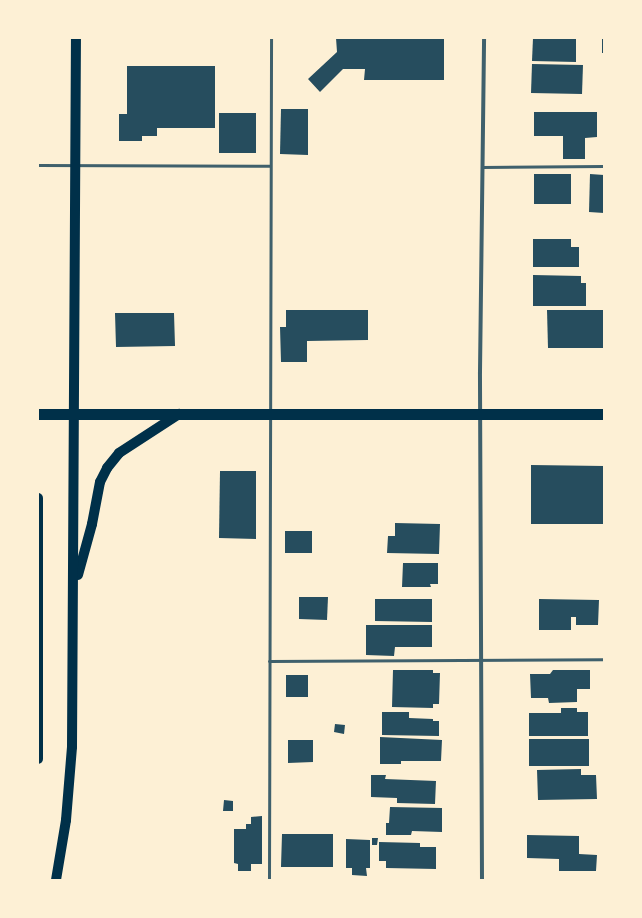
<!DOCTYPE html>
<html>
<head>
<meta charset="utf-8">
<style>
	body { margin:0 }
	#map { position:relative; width:642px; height:918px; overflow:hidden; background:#fdf0d5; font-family:"Open Sans",sans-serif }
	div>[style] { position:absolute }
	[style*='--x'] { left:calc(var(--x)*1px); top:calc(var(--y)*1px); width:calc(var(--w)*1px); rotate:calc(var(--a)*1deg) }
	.building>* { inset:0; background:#264d5e }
	.service>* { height:3px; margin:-1.5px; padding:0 1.5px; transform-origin:1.5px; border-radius:1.5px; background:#3f606c }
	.minor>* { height:4px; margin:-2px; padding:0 2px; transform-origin:2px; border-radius:2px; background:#3f606c }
	.primary>* { height:10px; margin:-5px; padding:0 5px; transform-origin:5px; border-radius:5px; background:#003049 }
	.trunk>* { height:11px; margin:-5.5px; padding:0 5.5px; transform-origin:5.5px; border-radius:5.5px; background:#003049 }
	span { translate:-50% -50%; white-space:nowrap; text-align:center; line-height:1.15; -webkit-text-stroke:3px #fdf0d5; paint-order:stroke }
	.frame { position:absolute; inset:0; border:39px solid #fdf0d5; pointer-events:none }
</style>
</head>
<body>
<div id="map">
	<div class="building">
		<i style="clip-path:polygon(336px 38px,444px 38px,444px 80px,364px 80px,365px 69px,343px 69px,320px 92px,308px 79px,337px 52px)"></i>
		<i style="clip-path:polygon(533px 38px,576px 38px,576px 62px,532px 61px)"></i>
		<i style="clip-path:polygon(602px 38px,604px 38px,604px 53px,602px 53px)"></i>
		<i style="clip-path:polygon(532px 64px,583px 65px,582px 94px,531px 93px)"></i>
		<i style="clip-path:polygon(127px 66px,215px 66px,215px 128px,157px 128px,157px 136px,142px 136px,142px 141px,119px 141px,119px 114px,127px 114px)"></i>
		<i style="clip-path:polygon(281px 109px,308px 109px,308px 155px,280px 154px)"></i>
		<i style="clip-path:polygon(534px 112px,597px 112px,597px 137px,585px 138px,585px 159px,563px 159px,563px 136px,534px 136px)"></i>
		<i style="clip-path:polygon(219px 113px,256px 113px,256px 153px,219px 153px)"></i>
		<i style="clip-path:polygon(534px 174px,571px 174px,571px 204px,534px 204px)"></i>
		<i style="clip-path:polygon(590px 174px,604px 175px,604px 213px,589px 212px)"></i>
		<i style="clip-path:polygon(533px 239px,571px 239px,571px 247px,579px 247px,579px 267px,533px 267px)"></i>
		<i style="clip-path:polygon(533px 275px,581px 276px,581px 283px,586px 283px,586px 306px,533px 306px)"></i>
		<i style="clip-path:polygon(286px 310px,368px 310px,368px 340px,307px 341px,307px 362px,281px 362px,280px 327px,286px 327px)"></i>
		<i style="clip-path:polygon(547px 310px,604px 310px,604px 348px,548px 348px)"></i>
		<i style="clip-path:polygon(115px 313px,174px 313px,175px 346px,116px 347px)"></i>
		<i style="clip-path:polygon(531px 465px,604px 466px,604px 524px,531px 524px)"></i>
		<i style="clip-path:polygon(220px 471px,256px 471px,256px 539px,219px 538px)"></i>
		<i style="clip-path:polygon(395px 523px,440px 524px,439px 554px,387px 553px,388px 536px,395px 536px)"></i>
		<i style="clip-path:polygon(285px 531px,312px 531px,312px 553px,285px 553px)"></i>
		<i style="clip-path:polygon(403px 563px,438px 563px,438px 584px,430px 584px,431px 587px,402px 587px)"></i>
		<i style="clip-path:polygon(299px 597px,328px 597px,327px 620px,299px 619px)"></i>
		<i style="clip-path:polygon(375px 599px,432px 599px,432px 622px,375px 621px)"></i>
		<i style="clip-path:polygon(539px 599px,599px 600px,598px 625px,576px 625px,576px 617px,571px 617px,571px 630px,539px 630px)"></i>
		<i style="clip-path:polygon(366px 625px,432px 625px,432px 647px,395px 647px,394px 656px,366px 655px)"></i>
		<i style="clip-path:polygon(393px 670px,433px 670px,433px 673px,440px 673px,439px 704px,433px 704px,433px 708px,392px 707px)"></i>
		<i style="clip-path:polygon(553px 670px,590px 670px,590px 689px,577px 689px,577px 702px,549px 703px,548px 698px,531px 698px,530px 674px,550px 674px)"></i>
		<i style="clip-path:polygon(286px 675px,308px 675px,308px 697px,286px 697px)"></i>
		<i style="clip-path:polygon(561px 708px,577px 708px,577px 712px,588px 712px,588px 736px,529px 736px,529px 713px,561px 713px)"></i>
		<i style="clip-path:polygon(382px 712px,409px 712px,409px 718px,433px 719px,433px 721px,439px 721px,439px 736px,382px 735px)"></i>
		<i style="clip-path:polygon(335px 724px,345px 725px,344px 734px,334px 732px)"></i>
		<i style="clip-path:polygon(380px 737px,442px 740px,441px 761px,401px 761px,401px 764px,380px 764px)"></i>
		<i style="clip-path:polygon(529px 739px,589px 739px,589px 766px,529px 766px)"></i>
		<i style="clip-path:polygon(288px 740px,313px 740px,313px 762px,288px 763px)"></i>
		<i style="clip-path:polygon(581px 769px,581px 775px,596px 775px,597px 799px,538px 800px,537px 770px)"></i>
		<i style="clip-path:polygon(371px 775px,386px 775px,385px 779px,436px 781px,435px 804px,397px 803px,397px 798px,371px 797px)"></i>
		<i style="clip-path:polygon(224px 800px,233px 801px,233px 811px,223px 811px)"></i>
		<i style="clip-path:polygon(390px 807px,442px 808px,442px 832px,412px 831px,411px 835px,386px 835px,386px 823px,389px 823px)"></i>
		<i style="clip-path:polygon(262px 816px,262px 864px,251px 864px,251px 871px,238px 871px,238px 864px,234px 863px,234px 829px,246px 829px,246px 824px,251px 824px,251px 817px)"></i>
		<i style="clip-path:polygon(282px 834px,333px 834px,333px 867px,281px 867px)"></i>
		<i style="clip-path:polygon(527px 835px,579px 836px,579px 854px,597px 855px,596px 871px,559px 871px,559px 859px,527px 858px)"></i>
		<i style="clip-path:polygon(372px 838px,378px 838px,377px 845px,372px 845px)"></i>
		<i style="clip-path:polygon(346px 839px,370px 840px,370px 868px,366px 868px,367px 876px,352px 875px,352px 868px,346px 868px)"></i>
		<i style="clip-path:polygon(379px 842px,420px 843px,420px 847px,436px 847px,436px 869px,386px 868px,386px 861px,379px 861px)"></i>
	</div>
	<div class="service">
		<i style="--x:38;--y:165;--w:232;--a:0.2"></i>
		<i style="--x:482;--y:167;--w:122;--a:-0.5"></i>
		<i style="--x:269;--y:661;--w:335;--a:-0.3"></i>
		<i style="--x:269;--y:880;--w:842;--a:-89.86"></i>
	</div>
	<div class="minor">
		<i style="--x:482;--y:880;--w:508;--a:-90.23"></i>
		<i style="--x:480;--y:372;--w:334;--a:-89.3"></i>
	</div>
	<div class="primary">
		<i style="--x:38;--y:498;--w:261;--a:90"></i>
		<i style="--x:78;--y:575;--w:53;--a:-74.6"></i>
		<i style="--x:92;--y:524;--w:43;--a:-79.2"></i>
		<i style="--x:100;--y:482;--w:16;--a:-63"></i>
		<i style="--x:107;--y:468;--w:19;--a:-51"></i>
		<i style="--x:119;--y:453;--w:72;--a:-33"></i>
		<i style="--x:56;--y:880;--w:61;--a:-80.5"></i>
		<i style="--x:66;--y:820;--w:73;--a:-85.3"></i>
		<i style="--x:72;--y:747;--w:709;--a:-89.68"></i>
	</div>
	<div class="trunk">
		<i style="--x:38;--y:414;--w:566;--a:0"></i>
	</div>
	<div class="frame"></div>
</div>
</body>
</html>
